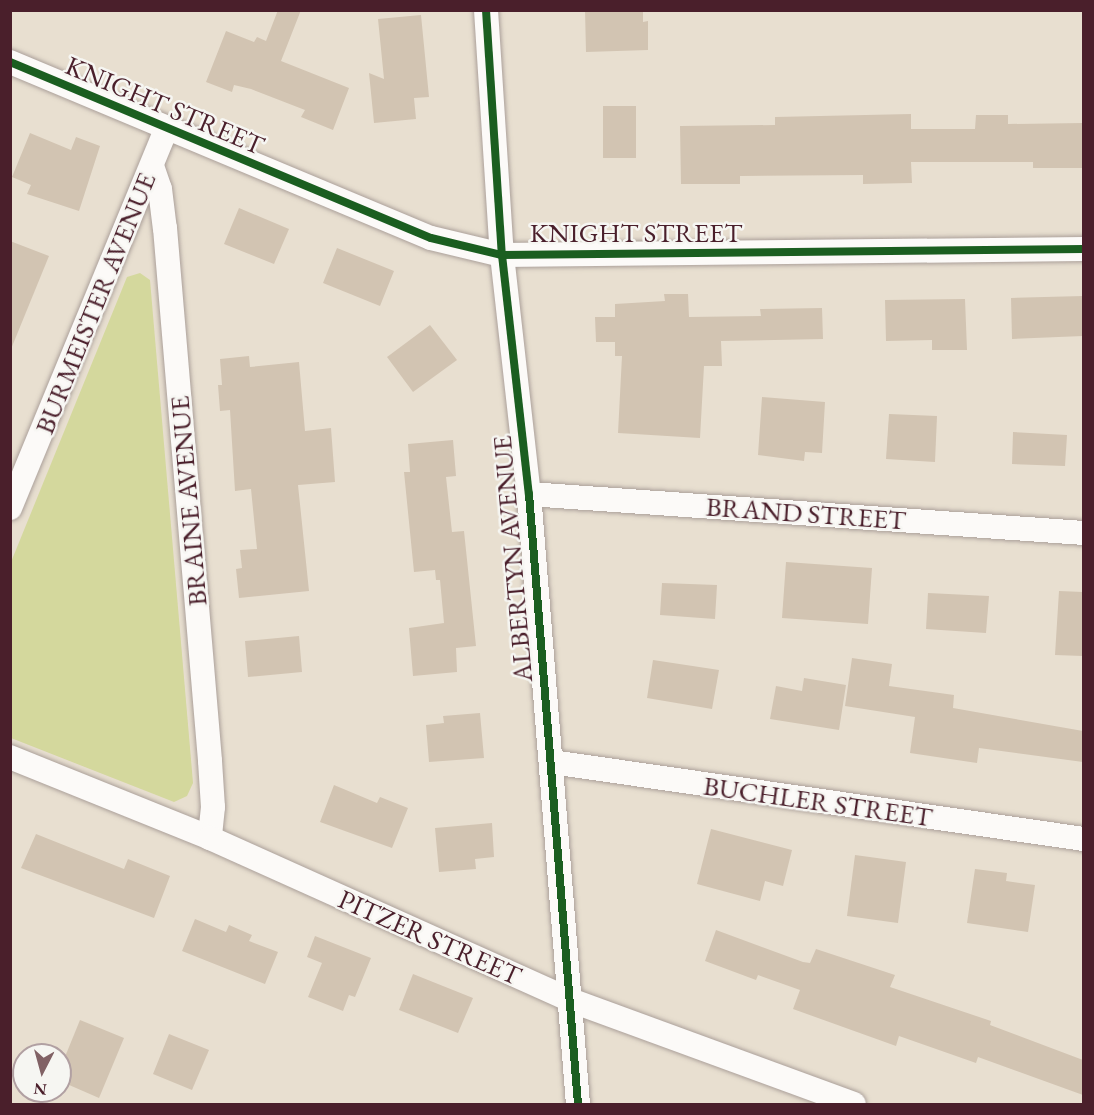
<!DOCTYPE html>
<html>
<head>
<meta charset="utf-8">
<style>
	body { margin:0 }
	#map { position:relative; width:1094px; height:1115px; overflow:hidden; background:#e8dfd0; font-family:"EB Garamond",serif }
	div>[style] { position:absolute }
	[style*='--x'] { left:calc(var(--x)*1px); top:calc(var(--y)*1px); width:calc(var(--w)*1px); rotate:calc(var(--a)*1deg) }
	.green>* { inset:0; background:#d4d89d }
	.building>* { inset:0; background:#d2c4b2 }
	.roads { filter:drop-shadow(0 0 2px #aba09a) drop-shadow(0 0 2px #aba09a) }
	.street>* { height:24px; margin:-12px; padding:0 12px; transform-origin:12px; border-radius:12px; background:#fcfaf8 }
	.cycleway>* { height:8px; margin:-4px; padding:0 4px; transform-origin:4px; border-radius:4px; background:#1b5e20 }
	span { translate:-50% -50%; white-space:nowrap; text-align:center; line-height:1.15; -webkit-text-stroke:5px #f6f6f2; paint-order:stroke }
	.street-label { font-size:27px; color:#4a1f2b }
	.frame { position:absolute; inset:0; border:12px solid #4a1f2b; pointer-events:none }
	.north { position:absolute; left:12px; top:1043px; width:60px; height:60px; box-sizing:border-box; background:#f6f6f2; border:2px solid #b1a0a2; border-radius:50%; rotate:186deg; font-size:16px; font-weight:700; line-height:24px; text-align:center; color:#4a1f2b }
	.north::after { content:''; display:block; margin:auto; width:21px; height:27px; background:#816265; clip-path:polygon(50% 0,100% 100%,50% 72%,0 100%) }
</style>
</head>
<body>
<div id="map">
	<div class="green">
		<i style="clip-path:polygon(140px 273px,150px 280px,193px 783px,187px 796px,174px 802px,11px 738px,11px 562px,127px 277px)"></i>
	</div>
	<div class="building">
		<i style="clip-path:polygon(278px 10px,301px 10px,281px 61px,349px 88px,333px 130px,301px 117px,305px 110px,251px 89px,234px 85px,232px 92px,206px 82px,226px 31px,254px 42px,257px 37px,266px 41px)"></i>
		<i style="clip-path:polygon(585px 10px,643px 10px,643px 22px,648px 21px,648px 50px,586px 52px)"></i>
		<i style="clip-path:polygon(421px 15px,429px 97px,414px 98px,416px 119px,374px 123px,369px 73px,384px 79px,378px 19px)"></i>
		<i style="clip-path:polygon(603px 106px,636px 106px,636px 158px,603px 158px)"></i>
		<i style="clip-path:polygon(911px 114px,911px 129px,975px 129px,976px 115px,1008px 115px,1008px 124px,1083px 123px,1083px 168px,1033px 168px,1033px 162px,911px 162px,912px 183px,863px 184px,863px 175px,740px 176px,740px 184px,681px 184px,680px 126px,775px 125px,775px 117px)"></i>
		<i style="clip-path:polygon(30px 133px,71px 150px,76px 137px,100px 146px,79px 211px,27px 194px,31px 185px,12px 177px)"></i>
		<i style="clip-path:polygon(239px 208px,289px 229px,274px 264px,224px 244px)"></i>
		<i style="clip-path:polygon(10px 241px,49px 256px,11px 349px,10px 349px)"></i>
		<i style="clip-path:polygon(337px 248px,394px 271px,380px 306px,323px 283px)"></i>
		<i style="clip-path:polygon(664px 294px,688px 294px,689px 317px,761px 316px,760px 309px,822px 308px,823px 339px,721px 341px,722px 366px,704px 366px,700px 438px,618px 433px,622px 356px,615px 356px,615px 342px,596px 342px,595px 317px,615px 317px,615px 304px,665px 301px)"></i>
		<i style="clip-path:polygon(1083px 296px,1083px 336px,1012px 339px,1011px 298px)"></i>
		<i style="clip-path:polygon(965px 299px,967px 350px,932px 350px,932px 340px,886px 341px,885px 300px)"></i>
		<i style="clip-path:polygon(430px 325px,457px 360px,413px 392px,387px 357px)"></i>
		<i style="clip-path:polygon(249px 356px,250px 367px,299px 362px,305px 431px,331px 428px,335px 482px,298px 485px,309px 591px,239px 598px,236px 569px,242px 568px,240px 550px,257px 549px,251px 489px,235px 491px,230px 410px,220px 411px,218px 385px,222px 385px,220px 359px)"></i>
		<i style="clip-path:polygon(762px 397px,825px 402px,822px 453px,805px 452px,804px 461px,758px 455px)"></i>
		<i style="clip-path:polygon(889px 414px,937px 416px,935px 462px,886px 459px)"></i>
		<i style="clip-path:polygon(1013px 432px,1067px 435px,1065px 466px,1012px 464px)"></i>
		<i style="clip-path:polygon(453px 440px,456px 476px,446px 477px,452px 532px,464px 531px,476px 646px,456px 648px,457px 672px,413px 676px,409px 628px,444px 623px,440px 580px,436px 580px,435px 570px,414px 572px,404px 472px,410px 472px,408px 444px)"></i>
		<i style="clip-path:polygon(786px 562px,872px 568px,868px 624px,782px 618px)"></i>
		<i style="clip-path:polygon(662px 583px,717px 585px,715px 619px,660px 615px)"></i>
		<i style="clip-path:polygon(1059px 591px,1083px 592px,1083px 656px,1055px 655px)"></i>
		<i style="clip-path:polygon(928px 593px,989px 596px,986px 633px,926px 629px)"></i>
		<i style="clip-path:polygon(299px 636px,302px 672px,248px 677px,245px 641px)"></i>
		<i style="clip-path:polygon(852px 658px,892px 664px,889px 686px,954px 695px,953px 708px,1083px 731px,1083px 762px,979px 748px,977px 763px,910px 753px,915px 717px,845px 706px)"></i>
		<i style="clip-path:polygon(653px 660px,719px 670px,712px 709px,647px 698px)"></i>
		<i style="clip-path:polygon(804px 678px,846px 685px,839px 730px,770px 719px,776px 686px,802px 691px)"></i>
		<i style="clip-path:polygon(480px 713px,484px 758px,429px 762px,426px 725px,444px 723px,443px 716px)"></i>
		<i style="clip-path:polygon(334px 785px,377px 803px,380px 797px,408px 808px,392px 848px,320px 822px)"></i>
		<i style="clip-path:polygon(492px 823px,494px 857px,475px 859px,476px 869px,439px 872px,435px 828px)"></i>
		<i style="clip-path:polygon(711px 829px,792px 850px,783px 886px,765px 881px,760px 901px,697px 884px)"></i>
		<i style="clip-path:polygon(36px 834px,124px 869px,128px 859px,170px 876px,154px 918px,21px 868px)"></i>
		<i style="clip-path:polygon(855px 855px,906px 862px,898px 923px,847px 916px)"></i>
		<i style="clip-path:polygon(975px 869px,1007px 873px,1006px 881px,1035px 885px,1028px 932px,967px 923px)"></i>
		<i style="clip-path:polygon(195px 919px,226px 932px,229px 925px,252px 935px,249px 941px,278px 952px,265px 984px,182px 951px)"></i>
		<i style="clip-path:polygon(716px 930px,803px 962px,810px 963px,816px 949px,895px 975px,890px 987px,991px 1021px,990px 1025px,1083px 1060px,1083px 1095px,978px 1057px,976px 1063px,899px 1036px,896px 1046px,793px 1009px,800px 990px,758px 975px,756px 980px,705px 961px)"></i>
		<i style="clip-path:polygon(315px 936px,371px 958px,355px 997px,349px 995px,343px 1011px,308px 997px,322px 963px,307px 957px)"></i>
		<i style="clip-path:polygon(413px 974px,473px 998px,458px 1033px,399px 1010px)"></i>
		<i style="clip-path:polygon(80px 1020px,124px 1038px,99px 1098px,60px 1081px,60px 1069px)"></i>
		<i style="clip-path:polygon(169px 1034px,209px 1050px,192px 1090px,153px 1074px)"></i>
	</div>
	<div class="roads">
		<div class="street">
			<i style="--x:486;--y:10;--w:246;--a:86.3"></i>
			<i style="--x:502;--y:255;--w:241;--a:83.6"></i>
			<i style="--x:529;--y:494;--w:612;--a:85.41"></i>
			<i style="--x:10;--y:62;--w:456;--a:22.7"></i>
			<i style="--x:431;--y:238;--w:73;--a:13.5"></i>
			<i style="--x:502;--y:255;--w:582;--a:-0.59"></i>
			<i style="--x:152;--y:166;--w:24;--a:71"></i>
			<i style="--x:160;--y:189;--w:39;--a:83"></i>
			<i style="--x:165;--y:228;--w:535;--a:85.17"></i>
			<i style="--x:210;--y:761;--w:46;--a:86.3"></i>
			<i style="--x:213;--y:807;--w:31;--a:96"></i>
			<i style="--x:529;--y:494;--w:556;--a:4.02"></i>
			<i style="--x:10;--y:508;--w:409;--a:-67.6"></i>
			<i style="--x:10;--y:757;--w:216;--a:22"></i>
			<i style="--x:210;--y:838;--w:395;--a:24.2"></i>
			<i style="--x:570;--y:1000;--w:302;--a:20.1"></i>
			<i style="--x:552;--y:762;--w:538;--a:8.24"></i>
		</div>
	</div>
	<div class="cycleway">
		<i style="--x:486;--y:10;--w:246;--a:86.3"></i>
		<i style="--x:502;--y:255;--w:241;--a:83.6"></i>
		<i style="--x:529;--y:494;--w:612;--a:85.41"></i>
		<i style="--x:10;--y:62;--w:456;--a:22.7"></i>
		<i style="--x:431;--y:238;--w:73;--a:13.5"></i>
		<i style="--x:502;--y:255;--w:582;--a:-0.59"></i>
	</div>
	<div class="street-label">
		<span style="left:165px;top:105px;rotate:23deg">KNIGHT STREET</span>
		<span style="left:636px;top:233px">KNIGHT STREET</span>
		<span style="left:95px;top:303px;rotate:-68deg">BURMEISTER AVENUE</span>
		<span style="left:188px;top:501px;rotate:-95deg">BRAINE AVENUE</span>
		<span style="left:806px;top:513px;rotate:4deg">BRAND STREET</span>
		<span style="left:512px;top:559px;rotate:-95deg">ALBERTYN AVENUE</span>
		<span style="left:818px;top:801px;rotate:8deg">BUCHLER STREET</span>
		<span style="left:430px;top:937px;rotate:24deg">PITZER STREET</span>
	</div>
	<div class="frame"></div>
	<div class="north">N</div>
</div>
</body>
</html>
